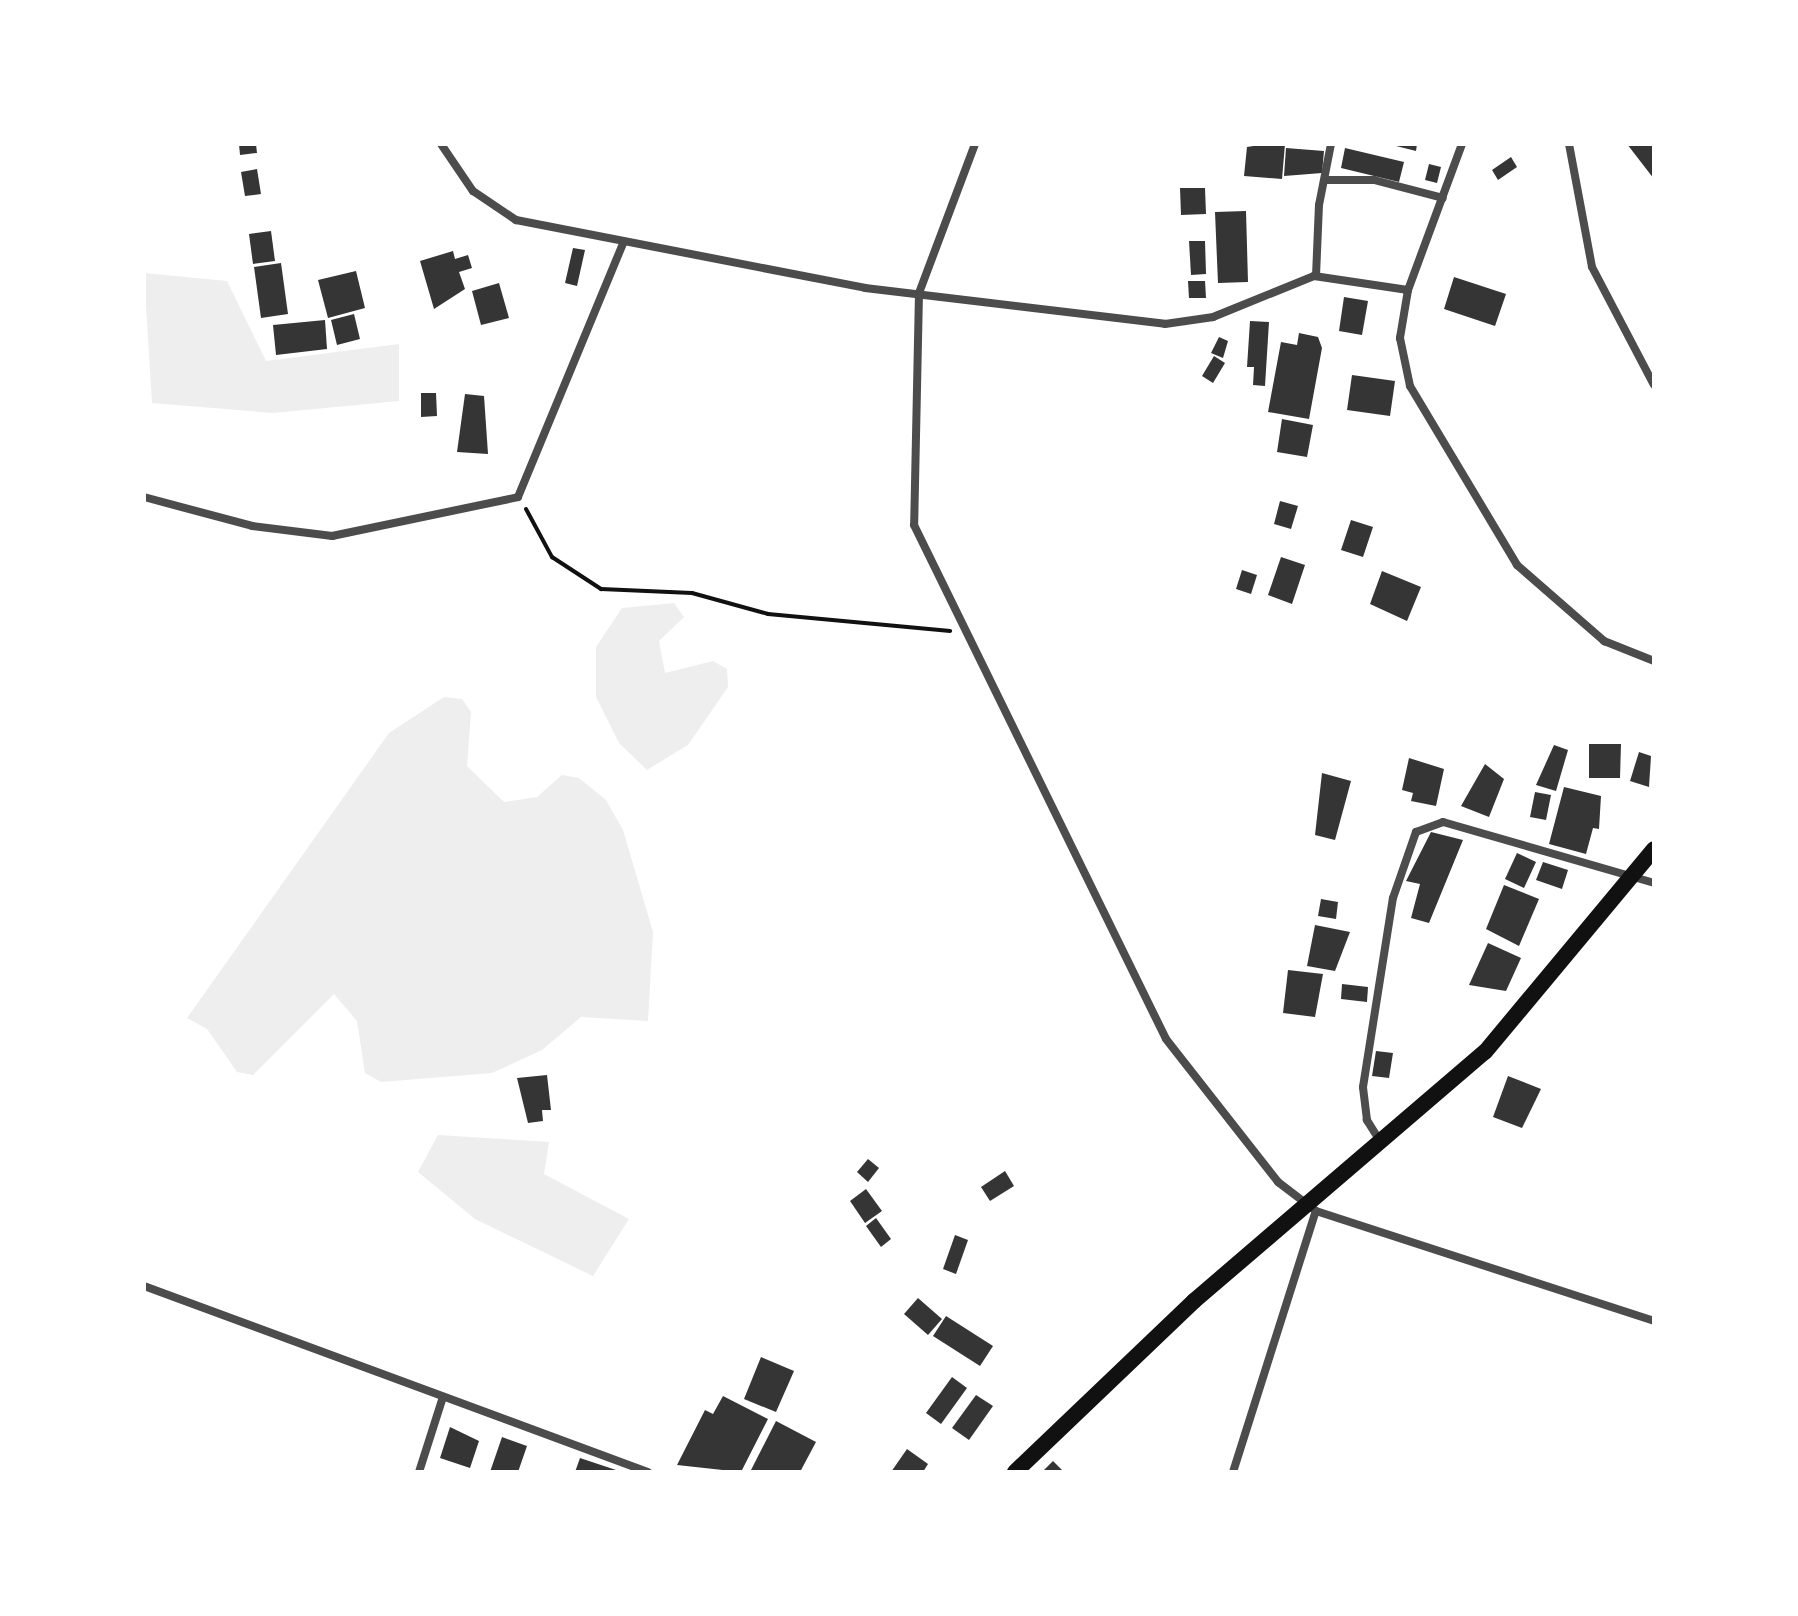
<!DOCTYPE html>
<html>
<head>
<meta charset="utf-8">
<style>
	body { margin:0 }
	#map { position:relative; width:1798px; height:1616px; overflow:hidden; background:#fff; font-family:Poppins,sans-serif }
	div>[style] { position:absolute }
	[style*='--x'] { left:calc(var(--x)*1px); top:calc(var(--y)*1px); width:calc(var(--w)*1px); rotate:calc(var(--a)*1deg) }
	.green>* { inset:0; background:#eee }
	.building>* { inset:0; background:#353535 }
	.path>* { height:4px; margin:-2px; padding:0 2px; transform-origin:2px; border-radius:2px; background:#111 }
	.minor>* { height:8px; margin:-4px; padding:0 4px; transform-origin:4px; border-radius:4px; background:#4c4c4c }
	.secondary>* { height:16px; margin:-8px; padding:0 8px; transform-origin:8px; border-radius:8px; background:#111 }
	span { translate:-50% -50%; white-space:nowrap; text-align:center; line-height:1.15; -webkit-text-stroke:8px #fff; paint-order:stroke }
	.frame { position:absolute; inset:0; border:146px solid #fff; pointer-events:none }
</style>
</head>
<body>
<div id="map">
	<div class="green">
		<i style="clip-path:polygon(144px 273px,227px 281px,266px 361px,399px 344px,399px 401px,273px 413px,152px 403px)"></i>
		<i style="clip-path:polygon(674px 603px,684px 617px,659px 641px,665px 673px,713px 661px,727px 669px,728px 687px,688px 745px,647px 770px,619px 743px,596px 697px,596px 647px,622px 608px)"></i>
		<i style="clip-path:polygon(444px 697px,462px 699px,471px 712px,467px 766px,504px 802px,537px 797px,562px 775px,579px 778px,606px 800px,623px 830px,653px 932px,648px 1021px,581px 1017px,542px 1050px,492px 1073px,381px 1082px,365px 1073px,357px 1021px,334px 994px,253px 1075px,237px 1072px,207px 1029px,187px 1018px,389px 733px)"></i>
		<i style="clip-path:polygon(438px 1135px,549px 1142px,544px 1174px,629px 1219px,593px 1276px,475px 1219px,418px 1172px)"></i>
	</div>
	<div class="building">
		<i style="clip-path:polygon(239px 144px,256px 144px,257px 153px,240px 155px)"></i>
		<i style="clip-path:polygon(1266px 144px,1285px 144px,1282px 179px,1244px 176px,1247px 147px)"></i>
		<i style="clip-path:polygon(1388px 144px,1417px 144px,1416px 151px)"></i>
		<i style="clip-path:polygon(1627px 144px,1654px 144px,1654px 179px)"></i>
		<i style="clip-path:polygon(1286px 148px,1324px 151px,1322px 173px,1284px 176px)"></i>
		<i style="clip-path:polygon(1345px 148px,1404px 162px,1399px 182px,1341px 168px)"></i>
		<i style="clip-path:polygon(1511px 157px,1517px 167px,1498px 180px,1492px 170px)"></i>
		<i style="clip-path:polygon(1429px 164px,1441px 167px,1437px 183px,1425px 180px)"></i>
		<i style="clip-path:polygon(257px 169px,261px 194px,245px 196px,241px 172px)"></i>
		<i style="clip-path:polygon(1180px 188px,1205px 188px,1206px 214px,1181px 215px)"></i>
		<i style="clip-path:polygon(1246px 211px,1248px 282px,1218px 283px,1215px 212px)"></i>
		<i style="clip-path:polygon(271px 231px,275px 261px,253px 264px,249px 234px)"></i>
		<i style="clip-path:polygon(1189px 241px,1205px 241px,1206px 274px,1191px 275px)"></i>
		<i style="clip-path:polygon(573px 248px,585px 250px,577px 286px,565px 283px)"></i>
		<i style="clip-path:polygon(453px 251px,455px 259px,468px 255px,472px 268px,459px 272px,465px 289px,434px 309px,420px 261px)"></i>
		<i style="clip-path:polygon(281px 263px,288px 314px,261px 318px,254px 267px)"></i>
		<i style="clip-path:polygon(356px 271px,365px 308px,328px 318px,318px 280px)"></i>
		<i style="clip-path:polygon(1454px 277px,1506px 294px,1495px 326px,1444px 309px)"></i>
		<i style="clip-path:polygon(1188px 281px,1205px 281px,1206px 298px,1189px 298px)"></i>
		<i style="clip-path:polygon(499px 283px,509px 318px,481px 325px,472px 291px)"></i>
		<i style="clip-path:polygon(1344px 297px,1368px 301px,1362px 335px,1339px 331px)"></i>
		<i style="clip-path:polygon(354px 314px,360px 339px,337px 345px,331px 320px)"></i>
		<i style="clip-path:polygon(325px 320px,327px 349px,276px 355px,273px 325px)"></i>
		<i style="clip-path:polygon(1250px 321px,1269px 322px,1265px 386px,1253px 385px,1254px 367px,1247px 367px)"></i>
		<i style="clip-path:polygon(1299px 333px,1318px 337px,1322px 348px,1309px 419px,1268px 412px,1281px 342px,1297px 345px)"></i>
		<i style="clip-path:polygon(1219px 337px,1228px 341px,1223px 358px,1211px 353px)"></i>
		<i style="clip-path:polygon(1214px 356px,1225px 363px,1213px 383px,1202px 376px)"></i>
		<i style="clip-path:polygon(1352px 375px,1395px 381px,1390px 416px,1347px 410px)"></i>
		<i style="clip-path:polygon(421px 393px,436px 393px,437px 416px,421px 417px)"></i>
		<i style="clip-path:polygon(465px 394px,484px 396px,488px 454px,457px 452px)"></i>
		<i style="clip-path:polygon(1282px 419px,1313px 425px,1307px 457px,1277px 452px)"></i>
		<i style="clip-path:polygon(1280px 501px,1298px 506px,1291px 529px,1274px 524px)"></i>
		<i style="clip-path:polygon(1351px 520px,1373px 527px,1363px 557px,1341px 550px)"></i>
		<i style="clip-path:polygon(1281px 557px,1305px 565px,1292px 604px,1268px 595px)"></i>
		<i style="clip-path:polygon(1242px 570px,1257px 575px,1251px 594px,1236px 589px)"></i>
		<i style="clip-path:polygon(1382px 571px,1421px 587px,1407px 621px,1370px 604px)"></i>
		<i style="clip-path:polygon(1589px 744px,1621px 744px,1620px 778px,1589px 778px)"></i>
		<i style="clip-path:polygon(1554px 745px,1568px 750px,1556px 791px,1536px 785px)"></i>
		<i style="clip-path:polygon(1639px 752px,1651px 756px,1649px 787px,1630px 781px)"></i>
		<i style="clip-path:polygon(1409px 758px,1444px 769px,1436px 806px,1411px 801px,1413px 793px,1402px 790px)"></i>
		<i style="clip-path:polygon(1485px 764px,1504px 779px,1489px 817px,1461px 806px)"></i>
		<i style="clip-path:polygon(1322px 773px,1351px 781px,1335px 840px,1315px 835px)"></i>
		<i style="clip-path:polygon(1564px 787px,1601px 796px,1599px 829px,1593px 828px,1586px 854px,1549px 844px)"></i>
		<i style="clip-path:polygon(1535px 792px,1551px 795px,1546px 820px,1530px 817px)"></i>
		<i style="clip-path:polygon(1431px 832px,1463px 840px,1429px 923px,1411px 918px,1420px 884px,1406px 881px)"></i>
		<i style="clip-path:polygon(1517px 853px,1536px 862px,1524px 888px,1505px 879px)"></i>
		<i style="clip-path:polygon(1543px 862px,1568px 870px,1562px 889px,1536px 880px)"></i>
		<i style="clip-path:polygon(1504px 885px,1539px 899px,1519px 946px,1486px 929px)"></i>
		<i style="clip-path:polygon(1321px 899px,1338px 902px,1336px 919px,1318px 916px)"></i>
		<i style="clip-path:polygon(1315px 925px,1350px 932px,1335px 971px,1307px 966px)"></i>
		<i style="clip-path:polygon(1488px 943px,1521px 958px,1506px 991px,1469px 985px)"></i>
		<i style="clip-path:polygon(1288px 970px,1323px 974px,1315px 1017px,1283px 1013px)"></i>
		<i style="clip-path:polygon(1342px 984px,1368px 987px,1367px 1002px,1341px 999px)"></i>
		<i style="clip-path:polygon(1376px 1051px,1393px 1053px,1389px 1078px,1372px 1076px)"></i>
		<i style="clip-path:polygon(547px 1075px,551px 1110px,542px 1110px,543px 1121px,528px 1123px,517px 1078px)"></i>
		<i style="clip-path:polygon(1508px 1076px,1541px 1089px,1522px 1128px,1493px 1117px)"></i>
		<i style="clip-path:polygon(868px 1159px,879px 1168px,868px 1182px,857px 1172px)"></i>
		<i style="clip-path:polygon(1005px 1171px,1014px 1186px,990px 1201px,981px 1187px)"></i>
		<i style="clip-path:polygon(866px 1189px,882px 1211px,865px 1223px,850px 1201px)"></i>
		<i style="clip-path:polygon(876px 1218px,891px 1239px,881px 1247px,866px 1226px)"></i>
		<i style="clip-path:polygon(955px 1235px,968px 1240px,956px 1274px,943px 1269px)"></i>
		<i style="clip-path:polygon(918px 1298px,942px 1319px,928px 1335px,904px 1314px)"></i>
		<i style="clip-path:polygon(946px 1316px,993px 1346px,980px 1366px,933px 1336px)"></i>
		<i style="clip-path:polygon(761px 1357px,794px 1371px,776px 1412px,744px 1399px)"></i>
		<i style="clip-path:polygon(952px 1377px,967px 1388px,941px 1424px,926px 1413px)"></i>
		<i style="clip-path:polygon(976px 1395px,993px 1406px,969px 1440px,952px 1428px)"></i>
		<i style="clip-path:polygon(723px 1396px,768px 1419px,741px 1472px,677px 1465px,705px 1410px,713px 1414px)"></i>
		<i style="clip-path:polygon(776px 1421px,816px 1442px,800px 1472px,750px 1472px)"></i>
		<i style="clip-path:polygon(450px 1427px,479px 1441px,470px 1468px,440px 1458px)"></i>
		<i style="clip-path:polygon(502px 1437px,527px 1446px,518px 1472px,490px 1472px)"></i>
		<i style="clip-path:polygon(907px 1449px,928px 1464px,923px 1472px,891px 1472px)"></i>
		<i style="clip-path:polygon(580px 1458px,619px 1471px,619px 1472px,575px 1472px)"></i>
		<i style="clip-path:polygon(1053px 1461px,1064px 1472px,1042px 1472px)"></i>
	</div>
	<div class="path">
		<i style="--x:526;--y:509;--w:55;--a:61.6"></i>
		<i style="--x:552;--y:557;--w:59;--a:33.1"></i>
		<i style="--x:601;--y:589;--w:91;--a:2.5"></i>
		<i style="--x:692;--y:593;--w:79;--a:15.4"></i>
		<i style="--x:768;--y:614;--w:183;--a:5.3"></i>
	</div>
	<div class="minor">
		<i style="--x:441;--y:144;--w:57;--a:55.8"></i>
		<i style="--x:473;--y:191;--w:52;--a:34"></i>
		<i style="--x:516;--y:220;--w:356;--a:11"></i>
		<i style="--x:865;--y:288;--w:302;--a:6.8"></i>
		<i style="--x:1165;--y:324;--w:49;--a:-8.3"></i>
		<i style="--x:1213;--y:317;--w:109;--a:-22.1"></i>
		<i style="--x:1314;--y:276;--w:95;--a:8.5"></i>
		<i style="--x:975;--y:144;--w:159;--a:110.6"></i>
		<i style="--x:919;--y:293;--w:232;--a:91.2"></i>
		<i style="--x:914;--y:525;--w:572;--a:63.88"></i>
		<i style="--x:1166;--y:1039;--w:182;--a:51.9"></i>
		<i style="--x:1278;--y:1182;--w:48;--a:37.3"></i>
		<i style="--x:1316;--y:1211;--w:355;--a:18"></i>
		<i style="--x:1462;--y:144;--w:156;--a:110.3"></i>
		<i style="--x:1408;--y:290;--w:49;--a:99.5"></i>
		<i style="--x:1400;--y:338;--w:49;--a:78.2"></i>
		<i style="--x:1410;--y:386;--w:209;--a:59.1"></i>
		<i style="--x:1517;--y:565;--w:116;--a:41.1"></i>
		<i style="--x:1604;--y:641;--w:54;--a:21.8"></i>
		<i style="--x:1569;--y:144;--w:125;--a:79.4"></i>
		<i style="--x:1592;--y:267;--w:133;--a:62.3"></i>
		<i style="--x:1327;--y:180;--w:47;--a:0"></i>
		<i style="--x:1374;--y:180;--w:71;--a:14.6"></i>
		<i style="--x:1316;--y:276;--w:71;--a:-87.6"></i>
		<i style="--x:1319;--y:205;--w:62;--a:-78.9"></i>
		<i style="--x:144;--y:497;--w:112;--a:15"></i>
		<i style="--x:252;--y:526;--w:81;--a:7.1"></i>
		<i style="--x:332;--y:536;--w:190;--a:-11.8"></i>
		<i style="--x:518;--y:497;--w:275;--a:-67.5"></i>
		<i style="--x:1380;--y:1141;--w:25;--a:-122"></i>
		<i style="--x:1367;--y:1120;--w:33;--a:-97"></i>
		<i style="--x:1363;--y:1087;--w:191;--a:-81"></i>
		<i style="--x:1393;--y:898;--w:70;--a:-70.8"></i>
		<i style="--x:1416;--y:832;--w:29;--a:-20"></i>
		<i style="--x:1443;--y:822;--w:220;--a:16.1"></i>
		<i style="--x:144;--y:1286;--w:537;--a:20.26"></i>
		<i style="--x:419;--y:1472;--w:79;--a:-72.3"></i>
		<i style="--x:1233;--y:1472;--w:274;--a:-72.4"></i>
	</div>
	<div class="secondary">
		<i style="--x:1015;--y:1472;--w:248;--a:-43.7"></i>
		<i style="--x:1194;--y:1301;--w:383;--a:-40.6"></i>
		<i style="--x:1485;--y:1052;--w:264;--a:-50.2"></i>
	</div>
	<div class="frame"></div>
</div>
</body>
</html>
